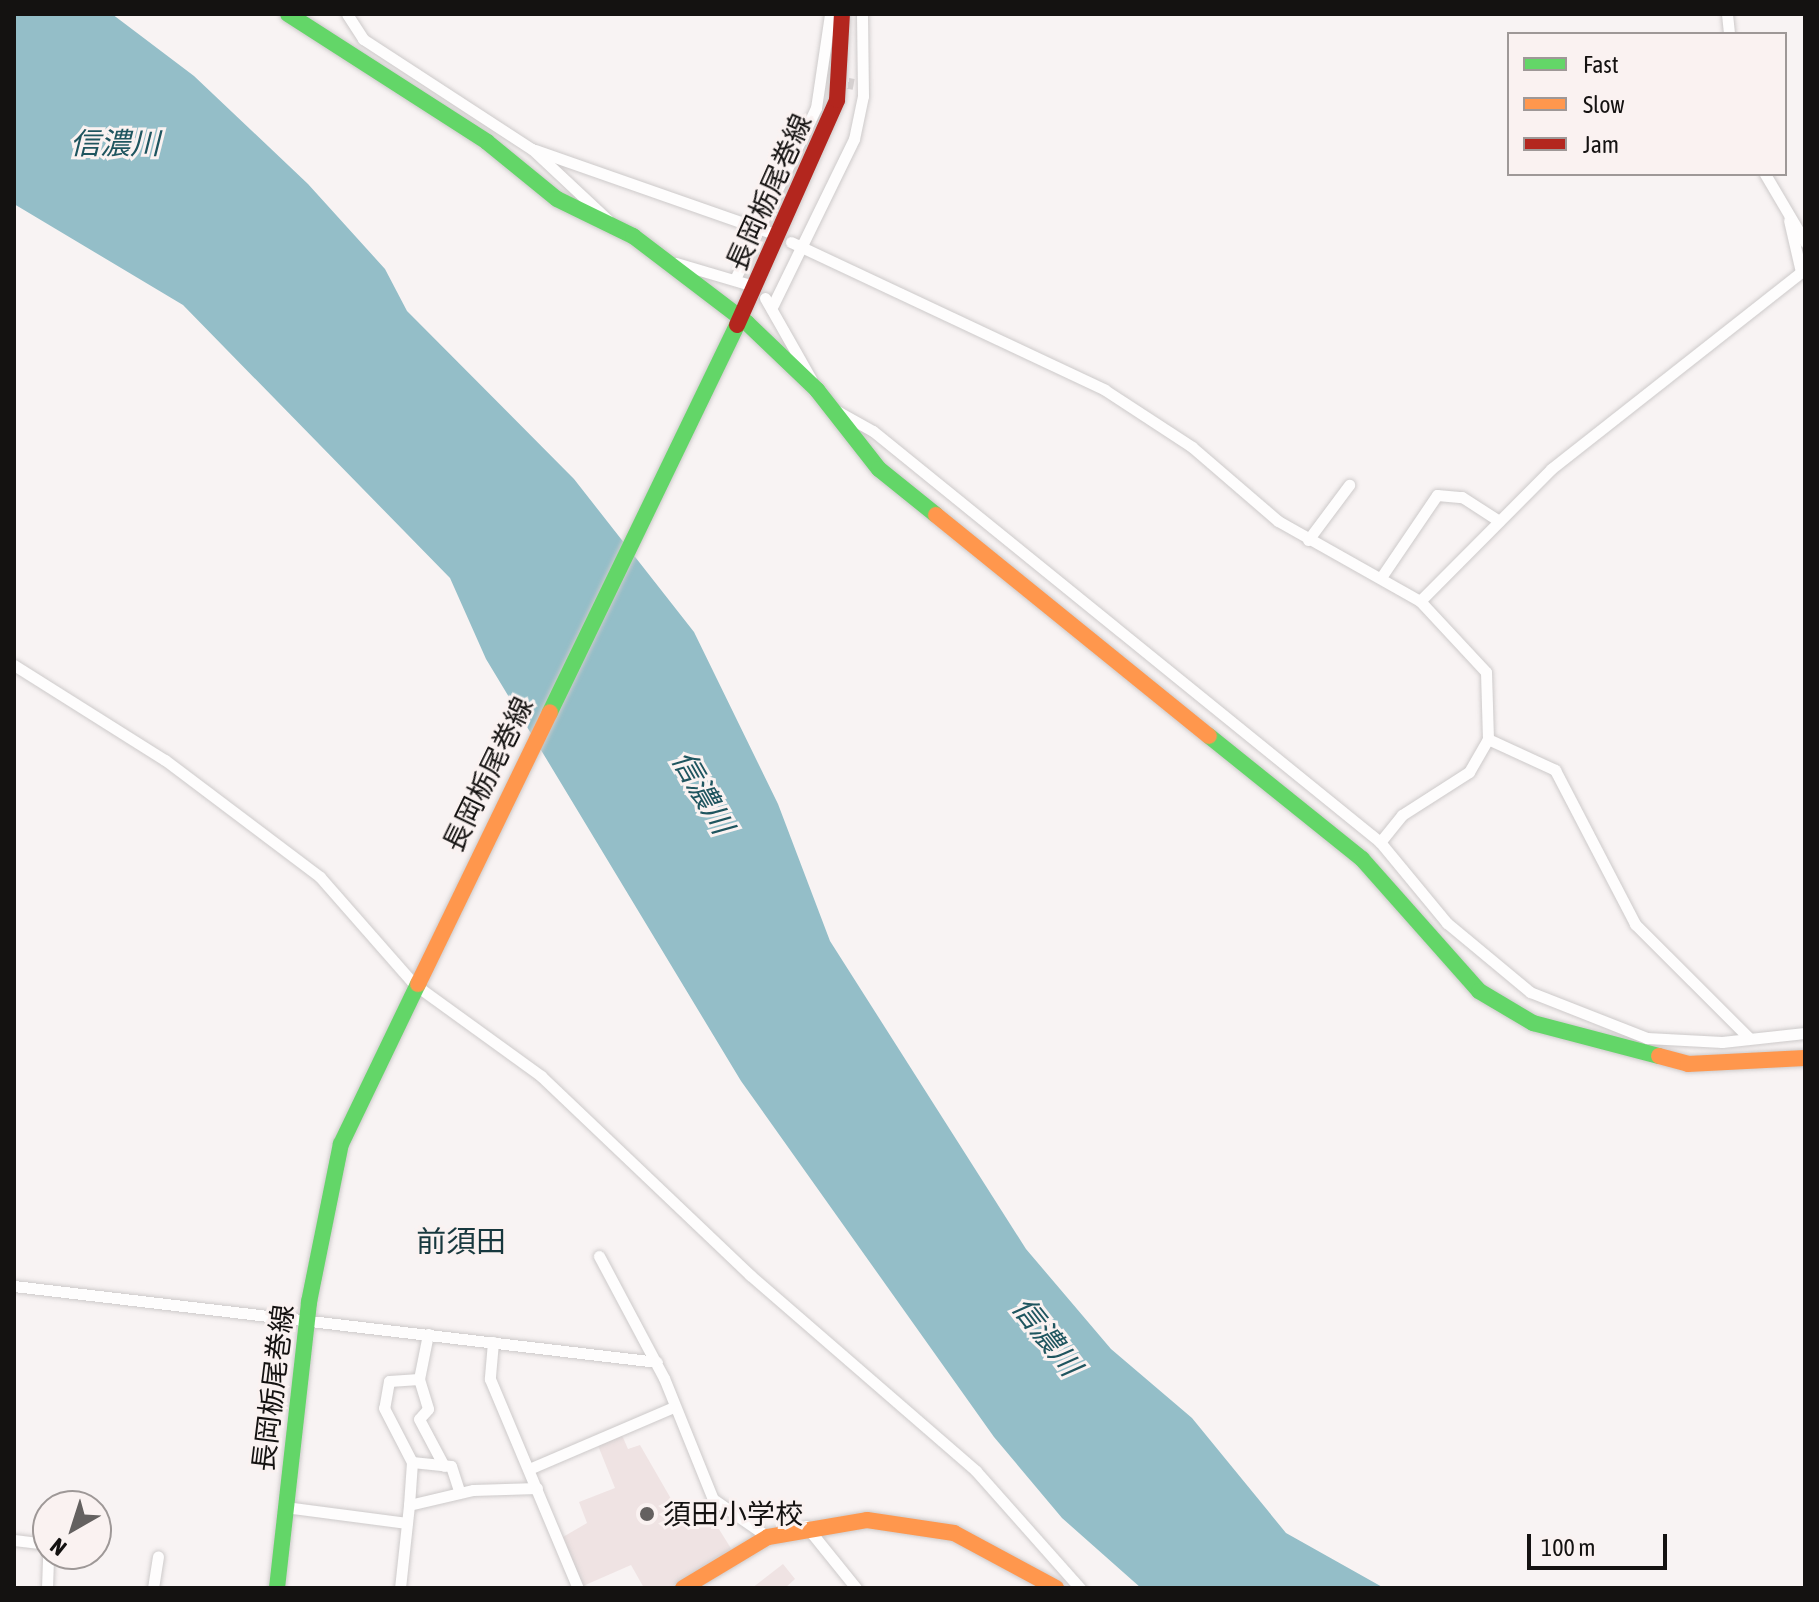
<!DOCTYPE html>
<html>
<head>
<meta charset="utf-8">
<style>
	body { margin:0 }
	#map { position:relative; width:1819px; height:1602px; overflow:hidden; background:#f8f3f3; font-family:"Asap Condensed","Noto Sans JP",sans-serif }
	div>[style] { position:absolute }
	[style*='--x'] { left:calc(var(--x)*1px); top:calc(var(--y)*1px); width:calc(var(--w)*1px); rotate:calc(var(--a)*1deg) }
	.built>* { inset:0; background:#efe3e3 }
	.water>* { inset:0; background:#94bec8 }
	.street-tunnel>* { height:11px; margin-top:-5.5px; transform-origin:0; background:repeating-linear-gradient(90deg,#d6d1d1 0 11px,transparent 0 16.5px) }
	.roads { filter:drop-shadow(0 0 2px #cdcaca) drop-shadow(0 0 2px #cdcaca) }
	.street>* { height:11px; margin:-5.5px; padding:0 5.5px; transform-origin:5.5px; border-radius:5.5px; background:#fefdfd }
	.fast>* { height:16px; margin:-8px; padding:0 8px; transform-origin:8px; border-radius:8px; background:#63d668 }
	.slow>* { height:16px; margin:-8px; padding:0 8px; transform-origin:8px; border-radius:8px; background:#ff974d }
	.jam>* { height:16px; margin:-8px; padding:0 8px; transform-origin:8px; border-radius:8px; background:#b3261e }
	.dots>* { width:22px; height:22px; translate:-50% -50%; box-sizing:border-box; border:4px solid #faf2f1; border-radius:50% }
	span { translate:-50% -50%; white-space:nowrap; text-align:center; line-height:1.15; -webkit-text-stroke:6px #faf2f1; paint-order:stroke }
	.street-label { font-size:28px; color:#141211 }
	.poi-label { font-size:28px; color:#141211 }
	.left { translate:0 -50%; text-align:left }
	.water-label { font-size:30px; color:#1f555f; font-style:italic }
	.neighbourhood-label { font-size:30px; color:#17383e }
	.frame { position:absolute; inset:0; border:16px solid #141211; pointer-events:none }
	.legend { position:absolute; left:1507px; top:32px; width:280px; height:144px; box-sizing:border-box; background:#faf2f1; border:2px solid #9e9897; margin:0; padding:10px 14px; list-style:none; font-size:24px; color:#141211 }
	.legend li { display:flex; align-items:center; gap:16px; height:40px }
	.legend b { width:40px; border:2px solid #9e9897 }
	.north { position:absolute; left:32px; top:1490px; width:80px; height:80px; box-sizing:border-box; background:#faf2f1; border:2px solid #9e9897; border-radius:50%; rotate:219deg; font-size:22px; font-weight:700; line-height:32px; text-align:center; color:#141211 }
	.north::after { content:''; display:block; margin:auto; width:28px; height:36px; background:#646160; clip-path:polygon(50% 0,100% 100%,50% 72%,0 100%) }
	.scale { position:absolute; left:1527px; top:1534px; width:140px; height:36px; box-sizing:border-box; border:4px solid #141211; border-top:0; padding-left:10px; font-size:24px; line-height:28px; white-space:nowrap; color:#141211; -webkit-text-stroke:6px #faf2f1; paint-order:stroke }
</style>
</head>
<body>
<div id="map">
	<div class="built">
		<i style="clip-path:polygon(621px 1433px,628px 1449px,640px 1445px,674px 1504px,707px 1510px,732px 1550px,669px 1588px,644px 1588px,631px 1565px,583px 1586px,563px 1537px,587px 1523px,579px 1502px,615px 1488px,597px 1443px)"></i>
		<i style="clip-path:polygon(783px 1564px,795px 1579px,785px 1588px,752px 1588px)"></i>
	</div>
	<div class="water">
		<i style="clip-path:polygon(14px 14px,112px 14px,194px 76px,308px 184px,385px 269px,407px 311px,574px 479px,694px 632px,778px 804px,830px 941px,1026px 1249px,1111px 1349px,1192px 1418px,1286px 1533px,1384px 1588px,1141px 1588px,1062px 1518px,994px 1437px,741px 1081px,486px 659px,450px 578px,183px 305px,14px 204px)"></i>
	</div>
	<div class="street-tunnel">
		<i style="--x:832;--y:80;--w:22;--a:10"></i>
	</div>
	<div class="roads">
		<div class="street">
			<i style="--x:347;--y:14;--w:30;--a:57"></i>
			<i style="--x:363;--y:39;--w:202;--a:33.1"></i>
			<i style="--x:532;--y:149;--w:104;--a:43.1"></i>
			<i style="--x:1727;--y:14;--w:20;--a:84"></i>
			<i style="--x:535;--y:150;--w:251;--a:19.3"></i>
			<i style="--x:1765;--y:174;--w:79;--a:59.5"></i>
			<i style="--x:791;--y:242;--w:347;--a:25.2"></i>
			<i style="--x:1105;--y:390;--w:104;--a:33.2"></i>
			<i style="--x:1192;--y:447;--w:113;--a:40.7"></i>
			<i style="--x:1278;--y:521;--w:163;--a:29.4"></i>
			<i style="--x:1420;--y:601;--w:97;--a:47.1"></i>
			<i style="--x:1486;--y:672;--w:67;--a:88.3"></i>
			<i style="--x:1488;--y:739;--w:38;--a:120"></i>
			<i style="--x:1469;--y:772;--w:80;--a:147.3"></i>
			<i style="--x:1402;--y:815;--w:35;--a:129"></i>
			<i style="--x:676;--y:263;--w:74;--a:16.5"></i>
			<i style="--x:736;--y:277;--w:187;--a:-64.7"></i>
			<i style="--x:816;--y:108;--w:95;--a:-81.5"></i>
			<i style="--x:765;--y:298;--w:93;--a:60.4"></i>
			<i style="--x:773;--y:305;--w:185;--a:-64"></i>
			<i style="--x:854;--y:139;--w:44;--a:-78.2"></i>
			<i style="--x:863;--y:96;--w:82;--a:-90.7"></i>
			<i style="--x:837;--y:411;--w:41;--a:29.1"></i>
			<i style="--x:873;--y:431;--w:653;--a:39.03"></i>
			<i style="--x:1380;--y:842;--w:105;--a:50.4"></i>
			<i style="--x:1447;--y:923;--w:108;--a:39.7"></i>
			<i style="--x:1530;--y:992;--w:126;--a:21.5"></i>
			<i style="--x:1647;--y:1038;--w:75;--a:3.1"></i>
			<i style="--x:1722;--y:1042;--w:83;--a:-6.2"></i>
			<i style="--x:1308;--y:540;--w:69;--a:-53.3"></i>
			<i style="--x:1382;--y:576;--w:98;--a:-55.8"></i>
			<i style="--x:1437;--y:495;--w:25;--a:5"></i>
			<i style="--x:1462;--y:497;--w:44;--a:33"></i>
			<i style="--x:1420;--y:601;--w:186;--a:-45.2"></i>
			<i style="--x:1551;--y:469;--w:318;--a:-38.2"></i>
			<i style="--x:1801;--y:272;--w:53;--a:-103"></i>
			<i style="--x:14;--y:665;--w:178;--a:32.2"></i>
			<i style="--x:165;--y:760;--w:194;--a:37"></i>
			<i style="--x:320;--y:877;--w:142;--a:48.7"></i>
			<i style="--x:414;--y:984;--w:157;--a:35.9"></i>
			<i style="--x:541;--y:1076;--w:289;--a:43.6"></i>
			<i style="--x:750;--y:1275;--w:299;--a:40.9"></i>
			<i style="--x:976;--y:1471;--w:157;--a:48.4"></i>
			<i style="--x:1488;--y:739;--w:74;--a:24.8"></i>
			<i style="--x:1555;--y:770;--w:174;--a:62.5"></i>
			<i style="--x:1635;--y:924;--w:161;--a:45"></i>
			<i style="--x:599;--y:1256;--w:138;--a:62"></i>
			<i style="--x:664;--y:1378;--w:131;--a:68"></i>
			<i style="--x:713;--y:1499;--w:67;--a:34.6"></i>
			<i style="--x:14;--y:1286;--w:647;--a:6.74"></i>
			<i style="--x:428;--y:1334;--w:46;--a:101.3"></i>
			<i style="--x:419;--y:1379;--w:31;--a:73"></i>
			<i style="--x:428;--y:1409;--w:13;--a:132"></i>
			<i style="--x:419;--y:1419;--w:53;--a:62"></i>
			<i style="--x:493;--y:1342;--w:37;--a:95"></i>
			<i style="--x:490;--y:1379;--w:227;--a:67.2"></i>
			<i style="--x:419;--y:1379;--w:30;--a:176"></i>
			<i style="--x:389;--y:1381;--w:27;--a:100"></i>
			<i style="--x:384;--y:1408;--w:61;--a:62.6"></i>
			<i style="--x:412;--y:1462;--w:39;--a:6"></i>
			<i style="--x:451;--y:1466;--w:28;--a:72"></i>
			<i style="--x:529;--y:1469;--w:158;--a:-23.2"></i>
			<i style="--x:409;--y:1505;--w:43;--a:-86"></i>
			<i style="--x:285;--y:1507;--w:123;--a:7.5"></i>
			<i style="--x:806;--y:1526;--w:80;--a:51.1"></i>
			<i style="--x:14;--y:1540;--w:34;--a:7"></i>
			<i style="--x:47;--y:1588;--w:34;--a:-88"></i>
			<i style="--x:153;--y:1588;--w:32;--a:-81"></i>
			<i style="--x:400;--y:1588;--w:83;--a:-83.8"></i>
			<i style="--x:409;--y:1505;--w:66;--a:-13.2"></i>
			<i style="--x:473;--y:1490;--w:64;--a:-1.8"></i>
		</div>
		<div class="fast">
			<i style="--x:288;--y:14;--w:237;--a:32.7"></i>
			<i style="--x:487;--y:142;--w:90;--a:39.2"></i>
			<i style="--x:557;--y:199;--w:85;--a:26"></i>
			<i style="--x:633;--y:236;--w:143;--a:37.3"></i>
			<i style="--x:747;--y:323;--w:97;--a:43.7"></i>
			<i style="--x:817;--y:390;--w:100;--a:51.9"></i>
			<i style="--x:879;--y:469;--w:73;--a:38.9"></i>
			<i style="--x:550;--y:712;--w:430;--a:-64.2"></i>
			<i style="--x:1209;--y:736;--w:196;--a:38.8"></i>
			<i style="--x:1362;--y:859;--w:176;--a:48.4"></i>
			<i style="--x:1479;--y:991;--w:63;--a:30.7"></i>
			<i style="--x:1533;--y:1023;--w:130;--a:14.7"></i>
			<i style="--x:277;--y:1588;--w:288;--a:-83.6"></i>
			<i style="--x:309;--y:1302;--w:161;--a:-78.6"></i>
			<i style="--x:341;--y:1144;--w:178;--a:-64.3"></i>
		</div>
		<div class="slow">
			<i style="--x:936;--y:515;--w:351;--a:39"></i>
			<i style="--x:418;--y:984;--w:302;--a:-64.1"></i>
			<i style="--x:1659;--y:1056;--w:30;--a:15"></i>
			<i style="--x:1688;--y:1064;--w:117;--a:-2.9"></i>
			<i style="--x:683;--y:1588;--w:99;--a:-31"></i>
			<i style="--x:768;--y:1537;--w:100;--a:-9.7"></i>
			<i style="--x:867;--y:1520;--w:88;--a:8.5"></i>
			<i style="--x:954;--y:1533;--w:116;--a:28.3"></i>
		</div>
		<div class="jam">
			<i style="--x:737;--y:325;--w:246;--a:-66"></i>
			<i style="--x:837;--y:100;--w:86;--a:-86.7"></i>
		</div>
	</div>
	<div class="dots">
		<i style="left:647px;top:1514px;background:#646160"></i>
	</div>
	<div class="street-label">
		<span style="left:769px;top:192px;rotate:-66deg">長岡栃尾巻線</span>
		<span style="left:488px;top:774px;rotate:-64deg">長岡栃尾巻線</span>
		<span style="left:273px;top:1388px;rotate:-83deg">長岡栃尾巻線</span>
	</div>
	<div class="poi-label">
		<span class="left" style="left:663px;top:1514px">須田小学校</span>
	</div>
	<div class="water-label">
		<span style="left:115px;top:143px">信濃川</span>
		<span style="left:703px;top:792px;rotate:60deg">信濃川</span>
		<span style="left:1047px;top:1336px;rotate:52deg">信濃川</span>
	</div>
	<div class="neighbourhood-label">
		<span style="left:461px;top:1241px">前須田</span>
	</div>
	<div class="frame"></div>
	<ul class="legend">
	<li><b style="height:10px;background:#63d668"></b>Fast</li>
	<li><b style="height:10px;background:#ff974d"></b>Slow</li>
	<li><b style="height:10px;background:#b3261e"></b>Jam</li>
	</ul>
	<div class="north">N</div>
	<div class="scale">100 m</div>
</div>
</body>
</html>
